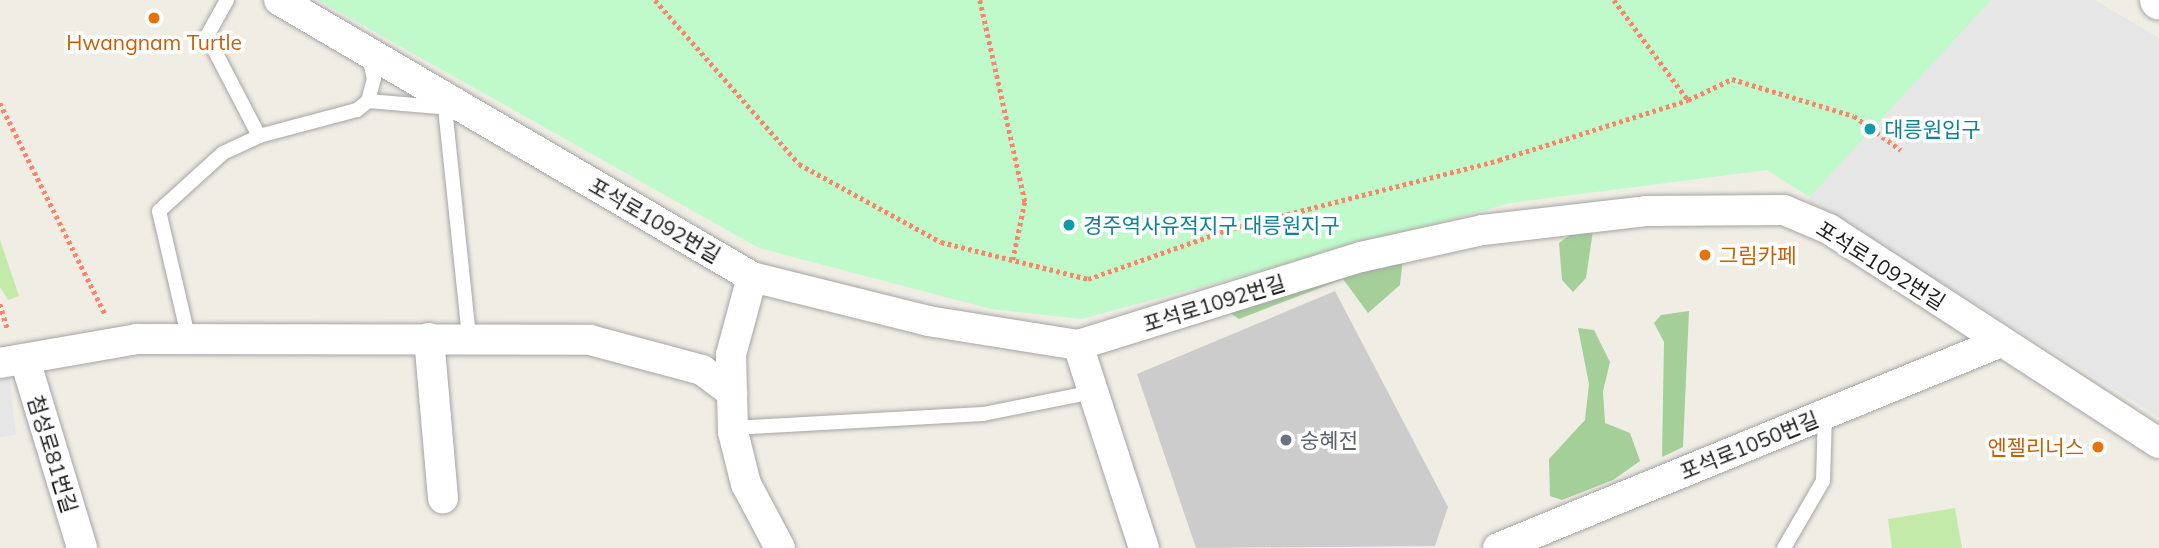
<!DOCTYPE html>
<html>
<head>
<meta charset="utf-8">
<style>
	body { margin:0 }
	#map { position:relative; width:2159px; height:548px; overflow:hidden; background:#efede4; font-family:Mulish,"Noto Sans KR",sans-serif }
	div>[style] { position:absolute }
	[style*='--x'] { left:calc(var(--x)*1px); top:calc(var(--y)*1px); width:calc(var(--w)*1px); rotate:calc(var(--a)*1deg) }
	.religious>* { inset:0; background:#ccc }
	.grass>* { inset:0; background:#c3eaa9 }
	.forest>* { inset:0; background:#a4cf98 }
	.park>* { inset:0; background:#c1faca }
	.parking>* { inset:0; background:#e6e6e6 }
	.path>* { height:4.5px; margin-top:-2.25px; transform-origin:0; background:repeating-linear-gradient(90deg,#fb856a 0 3.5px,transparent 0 7px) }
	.roads { filter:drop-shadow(0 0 2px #a5a5a5) drop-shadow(0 0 2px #a5a5a5) }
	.service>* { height:14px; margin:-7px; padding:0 7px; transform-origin:7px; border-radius:7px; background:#fff }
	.minor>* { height:30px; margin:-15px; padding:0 15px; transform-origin:15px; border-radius:15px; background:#fff }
	.tertiary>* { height:37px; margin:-18.5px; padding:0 18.5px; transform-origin:18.5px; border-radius:18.5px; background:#fff }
	.dots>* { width:19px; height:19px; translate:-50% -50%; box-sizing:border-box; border:4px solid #fff; border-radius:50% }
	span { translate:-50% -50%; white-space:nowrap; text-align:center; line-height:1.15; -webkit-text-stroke:7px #fff; paint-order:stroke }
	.food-label { font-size:21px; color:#c56008 }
	.left { translate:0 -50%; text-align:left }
	.right { translate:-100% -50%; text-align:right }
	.culture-label { font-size:21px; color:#0d838f }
	.street-label { font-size:21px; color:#1e1e1e }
	.worship-label { font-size:21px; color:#5b616d }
</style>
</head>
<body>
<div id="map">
	<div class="religious">
		<i style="clip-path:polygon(1335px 291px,1448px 507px,1435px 546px,1196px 548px,1137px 374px)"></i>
	</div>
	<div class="grass">
		<i style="clip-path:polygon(0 240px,19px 296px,8px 300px,0 287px)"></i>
		<i style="clip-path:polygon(1955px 508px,1962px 548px,1892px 548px,1888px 519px)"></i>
	</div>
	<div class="forest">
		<i style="clip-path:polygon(1595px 217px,1586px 278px,1573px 292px,1562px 280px,1559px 243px)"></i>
		<i style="clip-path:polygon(1403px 257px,1400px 285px,1368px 313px,1343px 279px,1239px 319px,1200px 293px)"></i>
		<i style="clip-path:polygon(1689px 311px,1683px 447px,1662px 457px,1664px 342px,1654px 323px,1661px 315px)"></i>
		<i style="clip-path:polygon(1578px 328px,1594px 330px,1610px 362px,1603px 391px,1605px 423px,1630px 433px,1640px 461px,1613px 480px,1562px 500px,1550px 496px,1549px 459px,1585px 420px,1589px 384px)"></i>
	</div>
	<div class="park">
		<i style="clip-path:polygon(318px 0,2094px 0,2159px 38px,2159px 417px,1767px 170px,1511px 203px,1082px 319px,991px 309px,759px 248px)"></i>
	</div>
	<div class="parking">
		<i style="clip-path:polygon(1991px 0,2094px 0,2159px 38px,2159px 417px,1807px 200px)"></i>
		<i style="clip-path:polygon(8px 366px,16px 435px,0 437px,0 367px)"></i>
	</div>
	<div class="path">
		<i style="--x:655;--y:0;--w:218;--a:48.7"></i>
		<i style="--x:799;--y:164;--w:162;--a:28.8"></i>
		<i style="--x:941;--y:242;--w:152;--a:14.1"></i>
		<i style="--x:1088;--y:279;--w:154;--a:-19.4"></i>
		<i style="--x:1233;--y:228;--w:275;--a:-14.3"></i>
		<i style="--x:1499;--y:160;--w:198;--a:-17.6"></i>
		<i style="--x:1688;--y:100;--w:49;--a:-25.5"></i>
		<i style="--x:1732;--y:79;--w:127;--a:16.9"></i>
		<i style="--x:1854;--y:116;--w:58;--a:35.9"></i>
		<i style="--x:980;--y:0;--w:207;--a:77.4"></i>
		<i style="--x:1025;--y:202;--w:59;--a:101.7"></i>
		<i style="--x:1614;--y:0;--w:124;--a:53.5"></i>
		<i style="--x:0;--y:103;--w:236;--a:63.5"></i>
		<i style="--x:0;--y:304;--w:27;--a:73"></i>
	</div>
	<div class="roads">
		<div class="service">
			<i style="--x:227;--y:0;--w:41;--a:119.1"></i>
			<i style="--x:207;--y:36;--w:113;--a:62.5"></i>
			<i style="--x:259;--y:136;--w:101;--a:-14.9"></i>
			<i style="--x:357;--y:110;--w:14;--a:-39"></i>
			<i style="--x:368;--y:101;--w:23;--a:-75"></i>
			<i style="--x:374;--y:79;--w:27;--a:-103"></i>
			<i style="--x:368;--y:101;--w:83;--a:4.8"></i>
			<i style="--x:445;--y:108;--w:230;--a:84"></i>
			<i style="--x:189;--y:340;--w:132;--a:-103.1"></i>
			<i style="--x:159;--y:211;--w:86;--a:-42.2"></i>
			<i style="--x:223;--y:153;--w:40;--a:-25"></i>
			<i style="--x:733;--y:428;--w:250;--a:-3.2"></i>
			<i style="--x:983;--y:414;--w:112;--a:-11.3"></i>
			<i style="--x:1784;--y:548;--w:78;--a:-59.8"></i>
			<i style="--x:1823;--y:481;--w:67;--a:-88.3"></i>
		</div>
		<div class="minor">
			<i style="--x:279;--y:0;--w:548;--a:30.35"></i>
			<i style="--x:752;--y:277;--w:181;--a:14"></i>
			<i style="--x:928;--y:321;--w:152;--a:9.1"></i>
			<i style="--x:1078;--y:345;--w:296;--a:-17.3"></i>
			<i style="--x:1361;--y:257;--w:125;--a:-12.5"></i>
			<i style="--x:1483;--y:230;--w:164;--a:-6.6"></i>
			<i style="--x:1646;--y:211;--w:138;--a:-0.4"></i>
			<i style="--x:1784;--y:210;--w:49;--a:22.9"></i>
			<i style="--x:1829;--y:229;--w:393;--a:33"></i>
			<i style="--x:752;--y:277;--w:81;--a:105.1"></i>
			<i style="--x:731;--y:355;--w:77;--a:88.5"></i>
			<i style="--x:733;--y:432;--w:54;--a:76"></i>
			<i style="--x:746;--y:484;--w:72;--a:62"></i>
			<i style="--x:429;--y:338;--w:161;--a:85"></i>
			<i style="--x:1078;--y:345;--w:213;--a:72"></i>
			<i style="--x:25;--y:360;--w:196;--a:73.1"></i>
			<i style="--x:0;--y:363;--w:139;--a:-9.9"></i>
			<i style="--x:137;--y:339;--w:453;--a:0.1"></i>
			<i style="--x:590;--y:340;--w:116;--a:15"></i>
			<i style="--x:702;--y:370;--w:38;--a:37"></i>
			<i style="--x:1498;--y:548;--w:544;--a:-22.27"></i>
		</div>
		<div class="tertiary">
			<i style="--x:2158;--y:0;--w:1;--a:45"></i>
		</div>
	</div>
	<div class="dots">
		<i style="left:154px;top:18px;background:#e8710a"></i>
		<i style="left:1870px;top:129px;background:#0f9aa8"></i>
		<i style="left:1069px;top:225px;background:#0f9aa8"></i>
		<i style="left:1705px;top:255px;background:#e8710a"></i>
		<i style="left:1286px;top:440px;background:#6b7280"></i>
		<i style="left:2098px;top:447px;background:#e8710a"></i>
	</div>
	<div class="food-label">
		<span style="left:154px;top:42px">Hwangnam Turtle</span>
		<span class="left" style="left:1719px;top:255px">그림카페</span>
		<span class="right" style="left:2084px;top:447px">엔젤리너스</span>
	</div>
	<div class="culture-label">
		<span class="left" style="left:1884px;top:129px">대릉원입구</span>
		<span class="left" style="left:1083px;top:225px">경주역사유적지구 대릉원지구</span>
	</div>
	<div class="street-label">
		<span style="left:655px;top:220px;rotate:30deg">포석로1092번길</span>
		<span style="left:1881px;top:265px;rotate:32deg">포석로1092번길</span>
		<span style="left:1214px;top:303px;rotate:-17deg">포석로1092번길</span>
		<span style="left:1749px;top:445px;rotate:-22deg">포석로1050번길</span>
		<span style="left:53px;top:454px;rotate:73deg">첨성로81번길</span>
	</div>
	<div class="worship-label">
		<span class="left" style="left:1300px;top:440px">숭혜전</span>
	</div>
</div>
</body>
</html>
